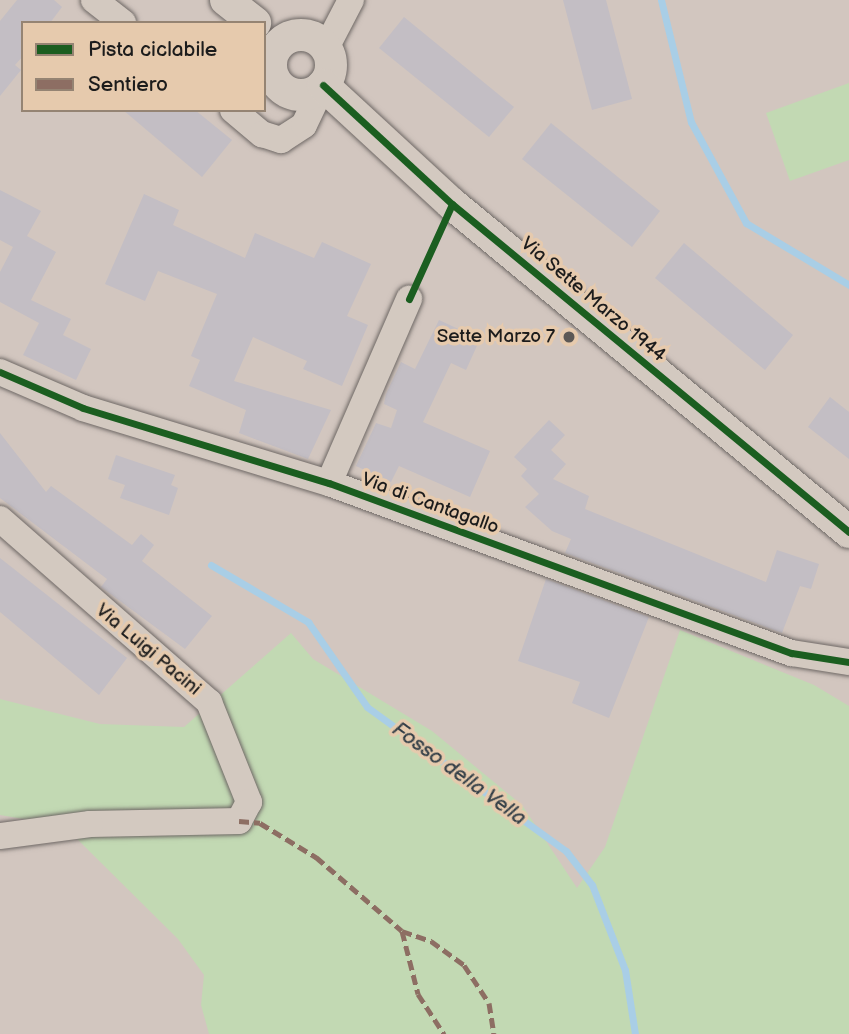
<!DOCTYPE html>
<html>
<head>
<meta charset="utf-8">
<style>
	body { margin:0 }
	#map { position:relative; width:849px; height:1034px; overflow:hidden; background:#d2c6bf; font-family:"Balsamiq Sans",sans-serif }
	div>[style] { position:absolute }
	[style*='--x'] { left:calc(var(--x)*1px); top:calc(var(--y)*1px); width:calc(var(--w)*1px); rotate:calc(var(--a)*1deg) }
	.green>* { inset:0; background:#c2d9b3 }
	.stream>* { height:7px; margin:-3.5px; padding:0 3.5px; transform-origin:3.5px; border-radius:3.5px; background:#a9cee6 }
	.building>* { inset:0; background:#c3bec4 }
	.roads { filter:drop-shadow(0 0 2px #6e6865) drop-shadow(0 0 2px #6e6865) }
	.minor>* { height:26px; margin:-13px; padding:0 13px; transform-origin:13px; border-radius:13px; background:#d3c9c0 }
	.tertiary>* { height:32px; margin:-16px; padding:0 16px; transform-origin:16px; border-radius:16px; background:#d3c9c0 }
	.tertiary>.ring { margin:-16px; padding:0; box-sizing:content-box; background:none; border:32px solid #d3c9c0; border-radius:50% }
	.quiet>* { height:5px; margin-top:-2.5px; transform-origin:0; background:repeating-linear-gradient(90deg,#8d6e63 0 10px,transparent 0 15px) }
	.cycleway>* { height:7px; margin:-3.5px; padding:0 3.5px; transform-origin:3.5px; border-radius:3.5px; background:#1b5e20 }
	.dots>* { width:19px; height:19px; translate:-50% -50%; box-sizing:border-box; border:4px solid #e6caad; border-radius:50% }
	span { translate:-50% -50%; white-space:nowrap; text-align:center; line-height:1.15; -webkit-text-stroke:7px #e6caad; paint-order:stroke }
	.street-label { font-size:19px; color:#1c1c1c }
	.poi-label { font-size:19px; color:#1c1c1c }
	.right { translate:-100% -50%; text-align:right }
	.water-label { font-size:21px; color:#354048; font-style:italic }
	.legend { position:absolute; left:21px; top:21px; width:245px; height:91px; box-sizing:border-box; background:#e6caad; border:2px solid #958473; margin:0; padding:9px 12px; list-style:none; font-size:21px; color:#1c1c1c }
	.legend li { display:flex; align-items:center; gap:14px; height:35px }
	.legend b { width:35px; border:2px solid #958473 }
</style>
</head>
<body>
<div id="map">
	<div class="green">
		<i style="clip-path:polygon(849px 83px,849px 160px,790px 181px,766px 113px)"></i>
		<i style="clip-path:polygon(680px 630px,814px 685px,849px 706px,849px 1034px,209px 1034px,201px 1005px,204px 975px,178px 939px,64px 826px,0 815px,0 699px,100px 724px,184px 727px,291px 633px,313px 659px,432px 731px,522px 805px,577px 888px,605px 847px)"></i>
	</div>
	<div class="stream">
		<i style="--x:661;--y:0;--w:126;--a:76.2"></i>
		<i style="--x:691;--y:122;--w:115;--a:61.4"></i>
		<i style="--x:746;--y:223;--w:120;--a:31"></i>
		<i style="--x:211;--y:565;--w:113;--a:30.4"></i>
		<i style="--x:308;--y:622;--w:103;--a:55.2"></i>
		<i style="--x:367;--y:707;--w:246;--a:35.9"></i>
		<i style="--x:566;--y:851;--w:43;--a:52.6"></i>
		<i style="--x:592;--y:885;--w:91;--a:68.8"></i>
		<i style="--x:625;--y:970;--w:65;--a:81.1"></i>
	</div>
	<div class="building">
		<i style="clip-path:polygon(17px 0,54px 0,62px 7px,50px 23px,23px 23px,23px 56px,15px 65px,21px 70px,0 96px,0 21px)"></i>
		<i style="clip-path:polygon(563px 0,606px 0,632px 99px,592px 110px)"></i>
		<i style="clip-path:polygon(404px 17px,514px 107px,489px 137px,379px 48px)"></i>
		<i style="clip-path:polygon(123px 110px,195px 110px,232px 140px,202px 177px)"></i>
		<i style="clip-path:polygon(551px 123px,660px 211px,632px 247px,522px 159px)"></i>
		<i style="clip-path:polygon(0 190px,41px 211px,27px 236px,56px 252px,31px 300px,71px 319px,63px 335px,91px 349px,76px 380px,23px 355px,39px 323px,0 302px,0 272px,13px 247px,0 240px)"></i>
		<i style="clip-path:polygon(144px 194px,179px 210px,173px 225px,245px 258px,255px 233px,314px 258px,322px 242px,371px 264px,347px 316px,368px 325px,342px 386px,303px 369px,307px 361px,253px 337px,234px 381px,331px 410px,308px 459px,239px 433px,246px 410px,189px 386px,200px 360px,191px 356px,217px 294px,158px 271px,145px 301px,105px 284px)"></i>
		<i style="clip-path:polygon(684px 243px,793px 335px,765px 370px,655px 278px)"></i>
		<i style="clip-path:polygon(439px 320px,480px 339px,466px 370px,451px 363px,423px 422px,490px 451px,470px 497px,399px 466px,391px 482px,356px 466px,376px 423px,391px 428px,397px 410px,384px 404px,386px 394px,401px 362px,415px 369px)"></i>
		<i style="clip-path:polygon(830px 397px,849px 412px,849px 459px,808px 427px)"></i>
		<i style="clip-path:polygon(549px 420px,565px 435px,551px 450px,566px 464px,553px 479px,589px 496px,585px 509px,766px 582px,777px 550px,819px 564px,811px 589px,800px 586px,782px 633px,565px 553px,571px 539px,552px 531px,525px 507px,539px 494px,521px 476px,527px 469px,514px 457px)"></i>
		<i style="clip-path:polygon(0 433px,46px 492px,51px 486px,132px 545px,141px 534px,154px 545px,142px 561px,212px 616px,185px 649px,101px 587px,107px 579px,0 498px)"></i>
		<i style="clip-path:polygon(116px 455px,175px 475px,171px 485px,178px 488px,169px 515px,120px 498px,125px 485px,108px 479px)"></i>
		<i style="clip-path:polygon(0 558px,127px 658px,99px 695px,0 612px)"></i>
		<i style="clip-path:polygon(546px 579px,649px 617px,609px 718px,572px 703px,580px 682px,518px 661px)"></i>
	</div>
	<div class="roads">
		<div class="minor">
			<i style="--x:94;--y:0;--w:37;--a:38"></i>
			<i style="--x:326;--y:48;--w:54;--a:-62.5"></i>
			<i style="--x:233;--y:110;--w:38;--a:40"></i>
			<i style="--x:262;--y:134;--w:20;--a:18"></i>
			<i style="--x:281;--y:140;--w:27;--a:-33"></i>
			<i style="--x:304;--y:125;--w:44;--a:-64.6"></i>
			<i style="--x:0;--y:372;--w:90;--a:23.4"></i>
			<i style="--x:83;--y:408;--w:257;--a:17"></i>
			<i style="--x:329;--y:483;--w:493;--a:20.2"></i>
			<i style="--x:792;--y:653;--w:58;--a:9"></i>
			<i style="--x:329;--y:483;--w:201;--a:-66.5"></i>
			<i style="--x:0;--y:519;--w:278;--a:41.2"></i>
			<i style="--x:209;--y:702;--w:108;--a:68.2"></i>
			<i style="--x:249;--y:802;--w:21;--a:118"></i>
			<i style="--x:239;--y:821;--w:149;--a:178.8"></i>
			<i style="--x:90;--y:824;--w:91;--a:172.4"></i>
		</div>
		<div class="tertiary">
			<i style="--x:226;--y:0;--w:37;--a:38"></i>
			<i class="ring" style="left:271px;top:35px;width:28px;height:28px"></i>
			<i style="--x:323;--y:85;--w:176;--a:42.7"></i>
			<i style="--x:452;--y:204;--w:515;--a:39.56"></i>
		</div>
	</div>
	<div class="quiet">
		<i style="--x:239;--y:821;--w:21;--a:5"></i>
		<i style="--x:260;--y:823;--w:66;--a:31.3"></i>
		<i style="--x:316;--y:857;--w:113;--a:40.7"></i>
		<i style="--x:402;--y:931;--w:65;--a:75.7"></i>
		<i style="--x:418;--y:994;--w:48;--a:57"></i>
		<i style="--x:402;--y:931;--w:31;--a:19"></i>
		<i style="--x:431;--y:941;--w:41;--a:36"></i>
		<i style="--x:464;--y:965;--w:45;--a:56.7"></i>
		<i style="--x:489;--y:1003;--w:31;--a:81"></i>
	</div>
	<div class="cycleway">
		<i style="--x:323;--y:85;--w:176;--a:42.7"></i>
		<i style="--x:452;--y:204;--w:515;--a:39.56"></i>
		<i style="--x:409;--y:299;--w:104;--a:-65.6"></i>
		<i style="--x:0;--y:372;--w:90;--a:23.4"></i>
		<i style="--x:83;--y:408;--w:257;--a:17"></i>
		<i style="--x:329;--y:483;--w:493;--a:20.2"></i>
		<i style="--x:792;--y:653;--w:58;--a:9"></i>
	</div>
	<div class="dots">
		<i style="left:569px;top:337px;background:#5c5855"></i>
	</div>
	<div class="street-label">
		<span style="left:593px;top:300px;rotate:40deg">Via Sette Marzo 1944</span>
		<span style="left:430px;top:504px;rotate:20deg">Via di Cantagallo</span>
		<span style="left:148px;top:650px;rotate:40deg">Via Luigi Pacini</span>
	</div>
	<div class="poi-label">
		<span class="right" style="left:555px;top:337px">Sette Marzo 7</span>
	</div>
	<div class="water-label">
		<span style="left:459px;top:774px;rotate:36deg">Fosso della Vella</span>
	</div>
	<ul class="legend">
	<li><b style="height:9px;background:#1b5e20"></b>Pista ciclabile</li>
	<li><b style="height:9px;background:#8d6e63"></b>Sentiero</li>
	</ul>
</div>
</body>
</html>
